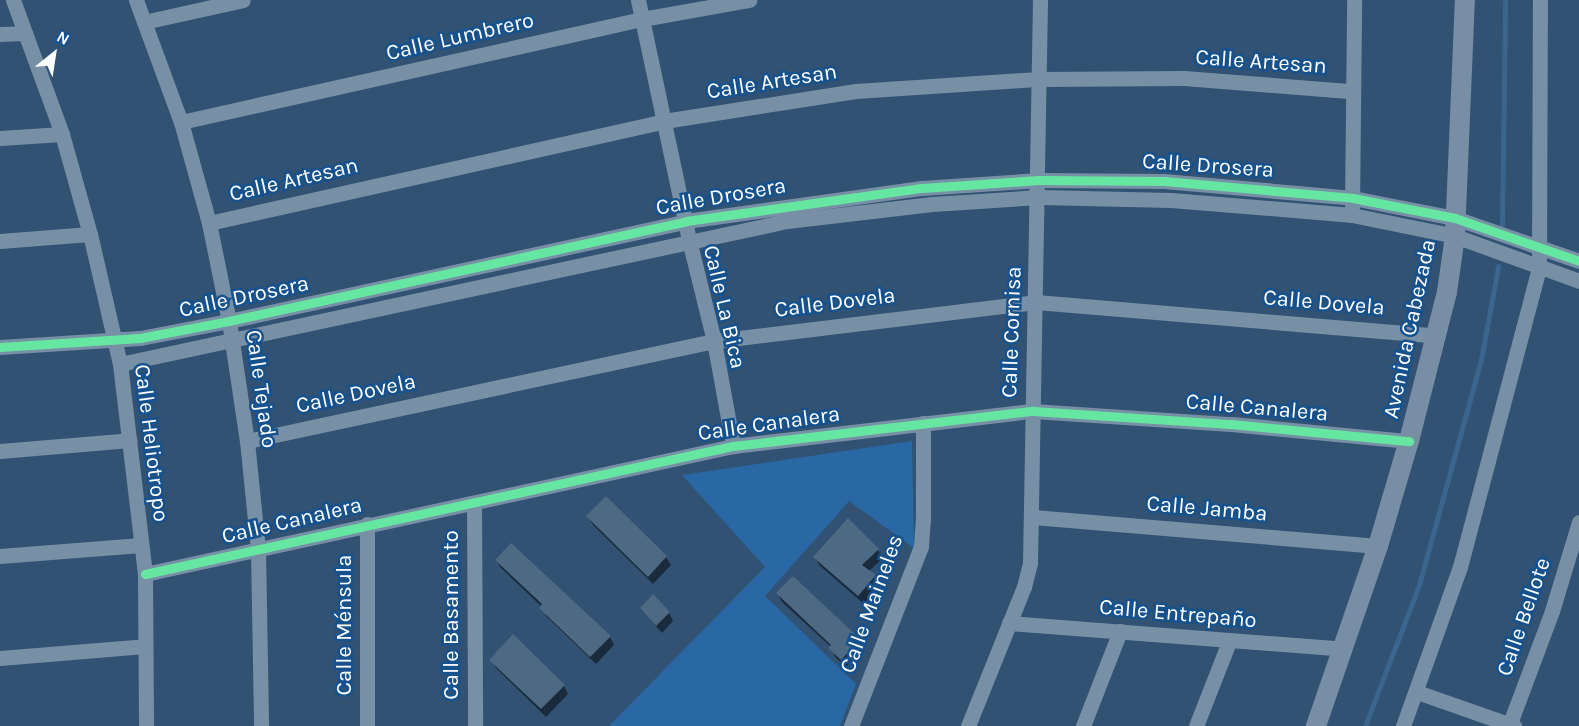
<!DOCTYPE html>
<html>
<head>
<meta charset="utf-8">
<style>
	body { margin:0 }
	#map { position:relative; width:1579px; height:726px; overflow:hidden; background:#315273; font-family:Karla,sans-serif }
	div>[style] { position:absolute }
	[style*='--x'] { left:calc(var(--x)*1px); top:calc(var(--y)*1px); width:calc(var(--w)*1px); rotate:calc(var(--a)*1deg) }
	.green>* { inset:0; background:#2968a5 }
	.shadow>* { inset:0; background:#0007 }
	.stream>* { height:4.5px; margin:-2.25px; padding:0 2.25px; transform-origin:2.25px; border-radius:2.25px; background:#3a658f }
	.building>* { inset:0; background:#4e6983 }
	.minor>* { height:15px; margin:-7.5px; padding:0 7.5px; transform-origin:7.5px; border-radius:7.5px; background:#7890a6 }
	.major>* { height:20px; margin:-10px; padding:0 10px; transform-origin:10px; border-radius:10px; background:#788ea5 }
	.cycleway>* { height:9px; margin:-4.5px; padding:0 4.5px; transform-origin:4.5px; border-radius:4.5px; background:#66e7a1 }
	span { translate:-50% -50%; white-space:nowrap; text-align:center; line-height:1.15; -webkit-text-stroke:5px #16528e; paint-order:stroke }
	.street-label { font-size:22px; color:#fff }
	.north { position:absolute; left:24px; top:24px; width:60px; height:60px; -webkit-text-stroke:4px #16528e; paint-order:stroke; rotate:30deg; font-size:16px; font-weight:700; line-height:24px; text-align:center; color:#fff }
	.north::after { content:''; display:block; margin:auto; width:21px; height:27px; background:#fff; clip-path:polygon(50% 0,100% 100%,50% 72%,0 100%) }
</style>
</head>
<body>
<div id="map">
	<div class="green">
		<i style="clip-path:polygon(912px 441px,914px 548px,849px 501px,765px 596px,856px 684px,840px 726px,609px 726px,765px 567px,682px 475px)"></i>
	</div>
	<div class="shadow">
		<i style="clip-path:polygon(588px 517px,666px 557px,671px 565px,653px 584px,593px 525px)"></i>
		<i style="clip-path:polygon(878px 550px,883px 558px,869px 571px,879px 584px,864px 604px,819px 565px,815px 557px)"></i>
		<i style="clip-path:polygon(496px 560px,610px 637px,614px 645px,596px 664px,546px 616px,542px 607px,501px 568px)"></i>
		<i style="clip-path:polygon(793px 578px,859px 640px,864px 648px,846px 667px,835px 657px,831px 647px,782px 602px,778px 594px)"></i>
		<i style="clip-path:polygon(641px 609px,669px 613px,673px 621px,662px 633px)"></i>
		<i style="clip-path:polygon(491px 660px,564px 686px,568px 694px,546px 717px,496px 668px)"></i>
	</div>
	<div class="stream">
		<i style="--x:1502;--y:226;--w:226;--a:-89.2"></i>
		<i style="--x:1365;--y:726;--w:151;--a:-69"></i>
		<i style="--x:1419;--y:585;--w:233;--a:-74.6"></i>
		<i style="--x:1481;--y:360;--w:95;--a:-79.6"></i>
	</div>
	<div class="building">
		<i style="clip-path:polygon(606px 496px,667px 556px,648px 577px,586px 516px)"></i>
		<i style="clip-path:polygon(848px 518px,879px 549px,862px 565px,876px 575px,858px 596px,813px 557px)"></i>
		<i style="clip-path:polygon(511px 543px,611px 636px,590px 657px,539px 608px,542px 604px,495px 560px)"></i>
		<i style="clip-path:polygon(793px 576px,860px 639px,841px 660px,828px 648px,831px 645px,776px 593px)"></i>
		<i style="clip-path:polygon(653px 594px,670px 612px,656px 626px,640px 608px)"></i>
		<i style="clip-path:polygon(513px 634px,565px 685px,541px 709px,489px 660px)"></i>
	</div>
	<div class="minor">
		<i style="--x:13;--y:0;--w:143;--a:69.9"></i>
		<i style="--x:62;--y:134;--w:104;--a:74.4"></i>
		<i style="--x:90;--y:234;--w:133;--a:77"></i>
		<i style="--x:120;--y:364;--w:211;--a:83.2"></i>
		<i style="--x:145;--y:574;--w:152;--a:89.6"></i>
		<i style="--x:136;--y:0;--w:130;--a:69.8"></i>
		<i style="--x:181;--y:122;--w:105;--a:74.5"></i>
		<i style="--x:209;--y:223;--w:100;--a:78.5"></i>
		<i style="--x:229;--y:321;--w:121;--a:81.5"></i>
		<i style="--x:247;--y:441;--w:109;--a:84.2"></i>
		<i style="--x:258;--y:549;--w:177;--a:89"></i>
		<i style="--x:638;--y:0;--w:245;--a:78"></i>
		<i style="--x:689;--y:240;--w:104;--a:76.1"></i>
		<i style="--x:714;--y:341;--w:107;--a:79.7"></i>
		<i style="--x:144;--y:22;--w:101;--a:-12.5"></i>
		<i style="--x:0;--y:34;--w:25;--a:-2"></i>
		<i style="--x:181;--y:122;--w:472;--a:-12.6"></i>
		<i style="--x:642;--y:19;--w:109;--a:-10.1"></i>
		<i style="--x:0;--y:138;--w:62;--a:-3.7"></i>
		<i style="--x:1352;--y:207;--w:207;--a:-89.4"></i>
		<i style="--x:209;--y:223;--w:466;--a:-12.6"></i>
		<i style="--x:664;--y:121;--w:194;--a:-8.9"></i>
		<i style="--x:856;--y:91;--w:183;--a:-3.8"></i>
		<i style="--x:1039;--y:79;--w:145;--a:-0.4"></i>
		<i style="--x:1184;--y:78;--w:168;--a:4.5"></i>
		<i style="--x:0;--y:241;--w:90;--a:-4.4"></i>
		<i style="--x:0;--y:347;--w:140;--a:-3.7"></i>
		<i style="--x:140;--y:338;--w:91;--a:-10.8"></i>
		<i style="--x:229;--y:321;--w:468;--a:-12.3"></i>
		<i style="--x:686;--y:221;--w:238;--a:-8"></i>
		<i style="--x:922;--y:188;--w:117;--a:-3.9"></i>
		<i style="--x:1039;--y:180;--w:125;--a:0.5"></i>
		<i style="--x:1164;--y:181;--w:190;--a:5.1"></i>
		<i style="--x:1353;--y:198;--w:104;--a:11.1"></i>
		<i style="--x:1455;--y:218;--w:131;--a:19.1"></i>
		<i style="--x:120;--y:364;--w:682;--a:-12.1"></i>
		<i style="--x:787;--y:221;--w:146;--a:-6.7"></i>
		<i style="--x:932;--y:204;--w:107;--a:-3.7"></i>
		<i style="--x:1039;--y:197;--w:132;--a:1.3"></i>
		<i style="--x:1171;--y:200;--w:182;--a:4.7"></i>
		<i style="--x:1352;--y:215;--w:105;--a:11.5"></i>
		<i style="--x:1455;--y:236;--w:132;--a:19.9"></i>
		<i style="--x:247;--y:441;--w:478;--a:-12.1"></i>
		<i style="--x:714;--y:341;--w:324;--a:-6.9"></i>
		<i style="--x:1036;--y:302;--w:403;--a:4.8"></i>
		<i style="--x:0;--y:451;--w:130;--a:-4.8"></i>
		<i style="--x:474;--y:503;--w:223;--a:89.7"></i>
		<i style="--x:1033;--y:517;--w:346;--a:4.8"></i>
		<i style="--x:367;--y:524;--w:202;--a:90"></i>
		<i style="--x:0;--y:556;--w:141;--a:-4.5"></i>
		<i style="--x:145;--y:574;--w:602;--a:-12.28"></i>
		<i style="--x:733;--y:446;--w:302;--a:-6.7"></i>
		<i style="--x:1033;--y:411;--w:198;--a:3.8"></i>
		<i style="--x:1231;--y:424;--w:179;--a:5.5"></i>
		<i style="--x:1009;--y:623;--w:336;--a:4.4"></i>
		<i style="--x:0;--y:658;--w:145;--a:-4.7"></i>
		<i style="--x:1417;--y:692;--w:103;--a:19.3"></i>
		<i style="--x:851;--y:726;--w:193;--a:-68.7"></i>
		<i style="--x:921;--y:546;--w:26;--a:-86"></i>
		<i style="--x:923;--y:520;--w:97;--a:-90"></i>
		<i style="--x:968;--y:726;--w:150;--a:-68.1"></i>
		<i style="--x:1024;--y:587;--w:25;--a:-76"></i>
		<i style="--x:1030;--y:563;--w:563;--a:-88.98"></i>
		<i style="--x:1083;--y:726;--w:102;--a:-68.7"></i>
		<i style="--x:1196;--y:726;--w:90;--a:-68.6"></i>
		<i style="--x:1403;--y:726;--w:169;--a:-70.3"></i>
		<i style="--x:1460;--y:567;--w:310;--a:-75.2"></i>
		<i style="--x:1539;--y:267;--w:267;--a:-89.8"></i>
		<i style="--x:1509;--y:726;--w:123;--a:-69.5"></i>
		<i style="--x:1552;--y:611;--w:93;--a:-73.1"></i>
	</div>
	<div class="major">
		<i style="--x:1316;--y:726;--w:190;--a:-71"></i>
		<i style="--x:1378;--y:546;--w:109;--a:-73.6"></i>
		<i style="--x:1409;--y:441;--w:154;--a:-75.7"></i>
		<i style="--x:1447;--y:292;--w:57;--a:-81.9"></i>
		<i style="--x:1455;--y:236;--w:236;--a:-87.6"></i>
	</div>
	<div class="cycleway">
		<i style="--x:0;--y:347;--w:140;--a:-3.7"></i>
		<i style="--x:140;--y:338;--w:91;--a:-10.8"></i>
		<i style="--x:229;--y:321;--w:468;--a:-12.3"></i>
		<i style="--x:686;--y:221;--w:238;--a:-8"></i>
		<i style="--x:922;--y:188;--w:117;--a:-3.9"></i>
		<i style="--x:1039;--y:180;--w:125;--a:0.5"></i>
		<i style="--x:1164;--y:181;--w:190;--a:5.1"></i>
		<i style="--x:1353;--y:198;--w:104;--a:11.1"></i>
		<i style="--x:1455;--y:218;--w:131;--a:19.1"></i>
		<i style="--x:145;--y:574;--w:602;--a:-12.28"></i>
		<i style="--x:733;--y:446;--w:302;--a:-6.7"></i>
		<i style="--x:1033;--y:411;--w:198;--a:3.8"></i>
		<i style="--x:1231;--y:424;--w:179;--a:5.5"></i>
	</div>
	<div class="street-label">
		<span style="left:460px;top:37px;rotate:-13deg">Calle Lumbrero</span>
		<span style="left:1261px;top:62px;rotate:4deg">Calle Artesan</span>
		<span style="left:772px;top:82px;rotate:-9deg">Calle Artesan</span>
		<span style="left:1208px;top:166px;rotate:4deg">Calle Drosera</span>
		<span style="left:294px;top:180px;rotate:-13deg">Calle Artesan</span>
		<span style="left:721px;top:197px;rotate:-10deg">Calle Drosera</span>
		<span style="left:244px;top:297px;rotate:-12deg">Calle Drosera</span>
		<span style="left:835px;top:303px;rotate:-7deg">Calle Dovela</span>
		<span style="left:1324px;top:303px;rotate:5deg">Calle Dovela</span>
		<span style="left:724px;top:307px;rotate:77deg">Calle La Bica</span>
		<span style="left:1410px;top:329px;rotate:-78deg">Avenida Cabezada</span>
		<span style="left:1012px;top:332px;rotate:-88deg">Calle Cornisa</span>
		<span style="left:261px;top:389px;rotate:82deg">Calle Tejado</span>
		<span style="left:356px;top:394px;rotate:-12deg">Calle Dovela</span>
		<span style="left:1257px;top:408px;rotate:5deg">Calle Canalera</span>
		<span style="left:769px;top:424px;rotate:-8deg">Calle Canalera</span>
		<span style="left:151px;top:443px;rotate:83deg">Calle Heliotropo</span>
		<span style="left:1207px;top:509px;rotate:5deg">Calle Jamba</span>
		<span style="left:292px;top:521px;rotate:-13deg">Calle Canalera</span>
		<span style="left:872px;top:604px;rotate:-70deg">Calle Maineles</span>
		<span style="left:1178px;top:614px;rotate:5deg">Calle Entrepaño</span>
		<span style="left:452px;top:615px;rotate:-90deg">Calle Basamento</span>
		<span style="left:1524px;top:617px;rotate:-71deg">Calle Bellote</span>
		<span style="left:345px;top:625px;rotate:-90deg">Calle Ménsula</span>
	</div>
	<div class="north">N</div>
</div>
</body>
</html>
